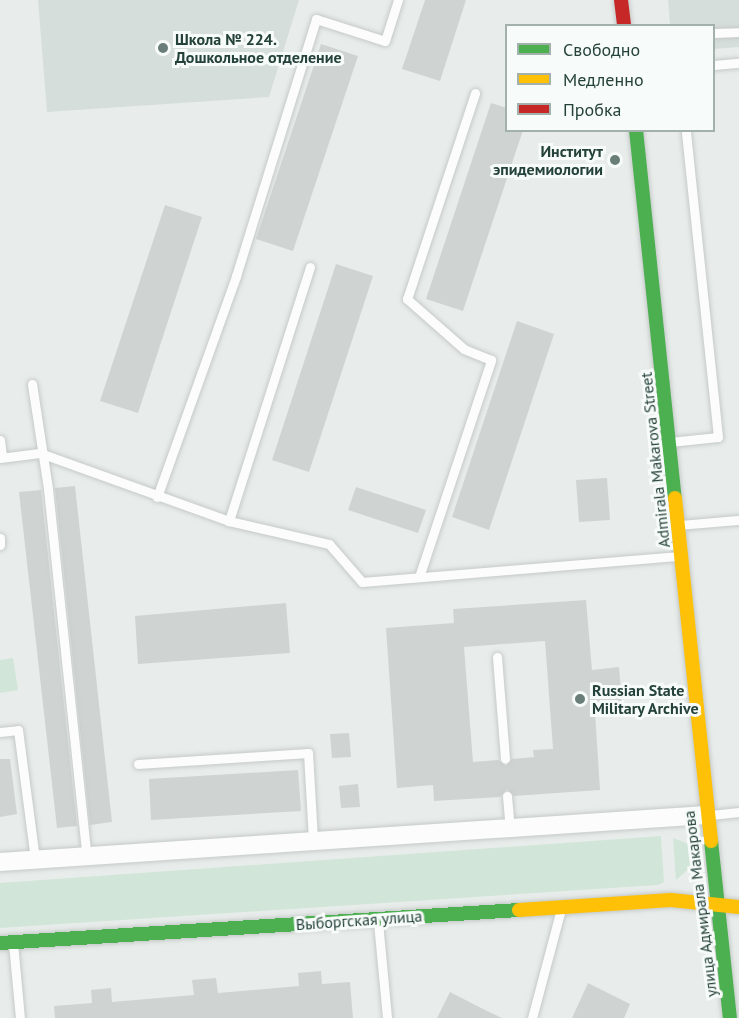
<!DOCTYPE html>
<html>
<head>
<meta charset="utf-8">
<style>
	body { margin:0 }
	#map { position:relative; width:739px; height:1018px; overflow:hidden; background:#e8edeb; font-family:"PT Sans",sans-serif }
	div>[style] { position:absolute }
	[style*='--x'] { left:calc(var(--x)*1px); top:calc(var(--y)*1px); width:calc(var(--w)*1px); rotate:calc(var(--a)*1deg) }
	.built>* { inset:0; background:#d6dedb }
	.green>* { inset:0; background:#d1e6d8 }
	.building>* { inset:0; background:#cfd4d2 }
	.roads { filter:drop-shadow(0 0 2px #c5cac8) drop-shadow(0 0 2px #c5cac8) }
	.lane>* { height:9px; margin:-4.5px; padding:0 4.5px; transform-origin:4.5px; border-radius:4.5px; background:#fcfcfc }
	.street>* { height:18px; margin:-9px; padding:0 9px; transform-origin:9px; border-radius:9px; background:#fcfcfc }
	.fast>* { height:14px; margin:-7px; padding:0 7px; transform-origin:7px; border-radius:7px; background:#4caf50 }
	.slow>* { height:14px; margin:-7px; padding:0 7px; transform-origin:7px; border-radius:7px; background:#ffc107 }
	.jam>* { height:14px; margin:-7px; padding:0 7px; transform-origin:7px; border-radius:7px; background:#c62828 }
	.dots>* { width:16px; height:16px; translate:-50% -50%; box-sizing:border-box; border:3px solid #f7fbf9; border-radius:50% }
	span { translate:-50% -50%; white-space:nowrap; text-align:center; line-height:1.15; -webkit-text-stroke:6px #f7fbf9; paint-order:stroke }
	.poi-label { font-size:16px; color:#24423a; font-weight:700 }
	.left { translate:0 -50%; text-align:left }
	.right { translate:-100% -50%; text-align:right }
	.street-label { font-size:16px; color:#24423a }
	.legend { position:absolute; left:505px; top:24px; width:210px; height:108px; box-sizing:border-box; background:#f7fbf9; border:2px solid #a3b1ad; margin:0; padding:8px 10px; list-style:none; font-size:18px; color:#24423a }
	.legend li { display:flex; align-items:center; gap:12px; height:30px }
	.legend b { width:30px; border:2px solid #a3b1ad }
</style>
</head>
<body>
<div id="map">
	<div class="built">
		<i style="clip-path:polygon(38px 0,299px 0,269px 97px,47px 112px)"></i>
		<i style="clip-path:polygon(668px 0,739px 0,739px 47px,714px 49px,714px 26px,670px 25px)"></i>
	</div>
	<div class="green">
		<i style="clip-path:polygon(13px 658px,18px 690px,0 693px,0 660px)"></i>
		<i style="clip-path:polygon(661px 836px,664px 882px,658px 885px,0 928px,0 883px)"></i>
		<i style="clip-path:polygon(673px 838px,689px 844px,691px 867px,676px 880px)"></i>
	</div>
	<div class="building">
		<i style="clip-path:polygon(425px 0,466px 0,440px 81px,402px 69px)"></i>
		<i style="clip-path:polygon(321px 44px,358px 56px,293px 251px,256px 239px)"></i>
		<i style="clip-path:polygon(491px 103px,507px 108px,507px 130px,523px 130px,463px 311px,426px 299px)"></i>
		<i style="clip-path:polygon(165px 205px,202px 217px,138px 413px,100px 401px)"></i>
		<i style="clip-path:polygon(336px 264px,373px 276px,309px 472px,272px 460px)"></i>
		<i style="clip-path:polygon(517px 321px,554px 334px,489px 530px,452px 517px)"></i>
		<i style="clip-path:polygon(607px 478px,610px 520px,579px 522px,576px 480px)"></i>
		<i style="clip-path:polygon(75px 486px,112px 822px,90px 825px,55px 488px)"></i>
		<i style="clip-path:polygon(356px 487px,426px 510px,418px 533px,348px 510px)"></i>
		<i style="clip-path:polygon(41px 490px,77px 826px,57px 828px,19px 492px)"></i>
		<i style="clip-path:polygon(evenodd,586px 600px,592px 670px,619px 667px,621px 690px,622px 710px,595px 712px,600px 790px,514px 796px,507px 789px,500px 797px,434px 801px,433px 785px,397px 788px,386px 628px,454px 623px,453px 609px,586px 600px,545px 641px,553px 749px,533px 750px,534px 757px,512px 759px,506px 766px,498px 760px,473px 762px,464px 647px,545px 641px)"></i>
		<i style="clip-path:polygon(286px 603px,290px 653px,138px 664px,135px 616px)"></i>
		<i style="clip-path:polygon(349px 733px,351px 757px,332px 758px,330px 734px)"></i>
		<i style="clip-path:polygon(0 759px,10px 759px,17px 814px,0 817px)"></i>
		<i style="clip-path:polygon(298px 770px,301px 811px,151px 820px,149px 779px)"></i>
		<i style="clip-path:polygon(358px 784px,360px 807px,341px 808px,339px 786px)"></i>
		<i style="clip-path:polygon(321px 971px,322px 984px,350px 982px,353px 1018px,55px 1018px,54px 1006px,92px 1003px,91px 990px,111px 988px,112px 1002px,194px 995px,192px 980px,216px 978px,218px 993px,299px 986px,298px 973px)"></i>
		<i style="clip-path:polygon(588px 983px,630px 1004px,624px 1018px,572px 1018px)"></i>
		<i style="clip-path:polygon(450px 992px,479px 1007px,502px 1018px,437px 1018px)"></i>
	</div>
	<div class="roads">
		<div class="lane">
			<i style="--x:714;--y:33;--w:25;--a:-2"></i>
			<i style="--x:714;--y:65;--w:25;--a:-5"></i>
			<i style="--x:310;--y:267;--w:267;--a:107.7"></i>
			<i style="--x:229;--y:521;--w:103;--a:13"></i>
			<i style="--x:329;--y:544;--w:50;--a:49"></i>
			<i style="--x:362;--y:582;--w:319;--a:-4.7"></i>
			<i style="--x:32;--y:384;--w:106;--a:81.3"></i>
			<i style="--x:48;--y:489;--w:370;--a:84"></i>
			<i style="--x:0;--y:440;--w:17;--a:83"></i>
			<i style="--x:670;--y:442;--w:48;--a:-5.9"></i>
			<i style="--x:718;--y:437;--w:309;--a:-96"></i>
			<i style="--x:0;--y:458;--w:40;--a:-7.1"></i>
			<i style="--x:40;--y:453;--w:201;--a:19.8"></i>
			<i style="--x:157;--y:497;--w:235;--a:-70.3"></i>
			<i style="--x:236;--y:276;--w:269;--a:-72.7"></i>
			<i style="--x:316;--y:19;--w:72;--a:17.7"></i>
			<i style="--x:385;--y:41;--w:43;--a:-72.4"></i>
			<i style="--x:679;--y:525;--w:60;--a:-4.8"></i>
			<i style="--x:0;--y:538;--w:7;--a:90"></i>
			<i style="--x:419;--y:577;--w:229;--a:-71.6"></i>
			<i style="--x:491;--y:360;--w:29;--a:-158"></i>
			<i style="--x:464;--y:349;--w:76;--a:-138.7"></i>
			<i style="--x:407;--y:299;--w:217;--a:-71.7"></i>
			<i style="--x:497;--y:657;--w:102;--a:85.5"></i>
			<i style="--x:0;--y:732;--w:18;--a:-6"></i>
			<i style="--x:18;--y:730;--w:131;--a:82.5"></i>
			<i style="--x:138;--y:764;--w:170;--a:-3.7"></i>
			<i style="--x:308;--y:753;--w:88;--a:86.7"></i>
			<i style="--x:507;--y:796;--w:32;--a:85"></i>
			<i style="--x:711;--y:815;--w:28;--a:-6"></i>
			<i style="--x:378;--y:922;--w:96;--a:84.6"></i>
			<i style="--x:13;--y:943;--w:75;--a:84.7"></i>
			<i style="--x:532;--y:1018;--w:113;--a:-75.1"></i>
		</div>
		<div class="street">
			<i style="--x:0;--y:862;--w:708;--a:-3.81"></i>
		</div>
		<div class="fast">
			<i style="--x:636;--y:130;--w:370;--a:84"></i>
			<i style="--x:711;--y:841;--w:178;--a:83.9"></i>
			<i style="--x:0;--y:943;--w:520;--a:-3.64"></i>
		</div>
		<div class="slow">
			<i style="--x:675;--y:498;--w:345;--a:84"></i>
			<i style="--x:519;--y:910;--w:152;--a:-3.8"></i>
			<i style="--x:671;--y:900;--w:68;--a:5.9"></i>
		</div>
		<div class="jam">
			<i style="--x:621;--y:0;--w:26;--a:83"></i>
		</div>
	</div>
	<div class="dots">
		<i style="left:163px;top:48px;background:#697e78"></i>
		<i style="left:615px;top:160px;background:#697e78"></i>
		<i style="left:580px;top:699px;background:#697e78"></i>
	</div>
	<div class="poi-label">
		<span class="left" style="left:175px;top:48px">Школа № 224.<br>Дошкольное отделение</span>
		<span class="right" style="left:603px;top:160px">Институт<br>эпидемиологии</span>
		<span class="left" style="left:592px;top:699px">Russian State<br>Military Archive</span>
	</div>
	<div class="street-label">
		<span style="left:655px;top:460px;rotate:-96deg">Admirala Makarova Street</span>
		<span style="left:700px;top:904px;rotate:-97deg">улица Адмирала Макарова</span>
		<span style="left:359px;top:920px;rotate:-4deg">Выборгская улица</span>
	</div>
	<ul class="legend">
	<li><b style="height:8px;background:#4caf50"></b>Свободно</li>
	<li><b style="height:8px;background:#ffc107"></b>Медленно</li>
	<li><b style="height:8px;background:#c62828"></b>Пробка</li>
	</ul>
</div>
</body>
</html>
